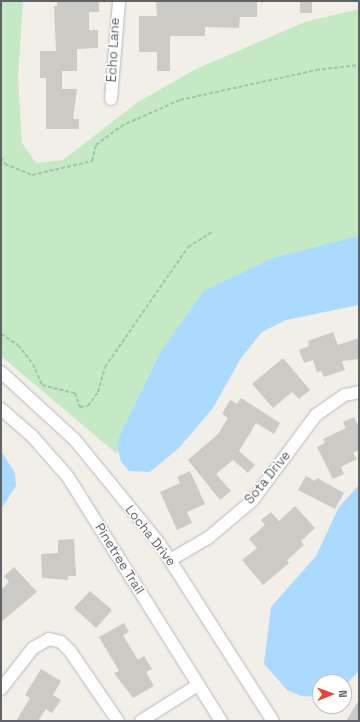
<!DOCTYPE html>
<html>
<head>
<meta charset="utf-8">
<style>
	body { margin:0 }
	#map { position:relative; width:360px; height:722px; overflow:hidden; background:#f1efe8; font-family:"Space Grotesk",sans-serif }
	div>[style] { position:absolute }
	[style*='--x'] { left:calc(var(--x)*1px); top:calc(var(--y)*1px); width:calc(var(--w)*1px); rotate:calc(var(--a)*1deg) }
	.green>* { inset:0; background:#c5e8c5 }
	.water>* { inset:0; background:#aadaff }
	.building>* { inset:0; background:#cccac5 }
	.path>* { height:2px; margin-top:-1px; transform-origin:0; background:repeating-linear-gradient(90deg,#9cc7a9 0 4px,transparent 0 6px) }
	.roads { filter:drop-shadow(0 0 1px #b5b8bc) drop-shadow(0 0 1px #b5b8bc) }
	.minor>* { height:12px; margin:-6px; padding:0 6px; transform-origin:6px; border-radius:6px; background:#fff }
	span { translate:-50% -50%; white-space:nowrap; text-align:center; line-height:1.15; -webkit-text-stroke:3px #fff; paint-order:stroke }
	.street-label { font-size:13px; color:#5f6368 }
	.frame { position:absolute; inset:0; border:2px solid #5f6368; pointer-events:none }
	.north { position:absolute; left:312px; top:674px; width:40px; height:40px; box-sizing:border-box; background:#fff; border:1px solid #bfc1c3; border-radius:50%; rotate:89deg; font-size:11px; font-weight:700; line-height:16px; text-align:center; color:#5f6368 }
	.north::after { content:''; display:block; margin:auto; width:14px; height:18px; background:#ea4335; clip-path:polygon(50% 0,100% 100%,50% 72%,0 100%) }
</style>
</head>
<body>
<div id="map">
	<div class="green">
		<i style="clip-path:polygon(1px 1px,23px 1px,18px 77px,22px 143px,36px 163px,63px 160px,138px 102px,196px 69px,305px 22px,359px 9px,359px 236px,322px 248px,161px 351px,122px 430px,117px 454px,1px 356px)"></i>
	</div>
	<div class="water">
		<i style="clip-path:polygon(359px 236px,359px 305px,286px 320px,262px 332px,241px 358px,213px 408px,179px 448px,150px 472px,129px 471px,121px 462px,117px 445px,122px 430px,161px 351px,204px 291px,273px 258px)"></i>
		<i style="clip-path:polygon(1px 451px,15px 473px,16px 486px,1px 509px)"></i>
		<i style="clip-path:polygon(359px 485px,359px 671px,344px 686px,344px 682px,320px 682px,320px 697px,301px 696px,287px 690px,264px 664px,271px 607px,316px 556px,339px 507px)"></i>
	</div>
	<div class="building">
		<i style="clip-path:polygon(57px 1px,99px 1px,99px 12px,89px 12px,89px 30px,98px 30px,98px 48px,77px 49px,77px 71px,62px 71px,62px 89px,77px 89px,73px 119px,79px 119px,79px 129px,46px 129px,46px 78px,40px 78px,40px 51px,56px 51px,54px 6px,57px 6px)"></i>
		<i style="clip-path:polygon(156px 1px,257px 1px,257px 17px,240px 17px,239px 28px,205px 27px,205px 36px,170px 36px,170px 71px,157px 71px,157px 52px,139px 52px,139px 16px,157px 16px)"></i>
		<i style="clip-path:polygon(300px 1px,312px 1px,312px 13px,300px 13px)"></i>
		<i style="clip-path:polygon(333px 332px,338px 345px,359px 338px,359px 359px,342px 361px,345px 370px,324px 377px,321px 371px,317px 372px,313px 360px,304px 363px,299px 350px,309px 346px,308px 341px)"></i>
		<i style="clip-path:polygon(283px 358px,310px 390px,299px 399px,292px 392px,273px 408px,252px 384px)"></i>
		<i style="clip-path:polygon(241px 398px,280px 423px,274px 434px,256px 423px,239px 451px,255px 465px,248px 473px,233px 460px,216px 474px,231px 491px,220px 500px,188px 460px,218px 434px,228px 418px,222px 414px,230px 400px,237px 404px)"></i>
		<i style="clip-path:polygon(354px 417px,359px 427px,359px 450px,353px 453px,357px 459px,341px 467px,344px 474px,333px 479px,317px 447px,325px 443px,323px 439px,346px 428px,343px 422px)"></i>
		<i style="clip-path:polygon(190px 471px,205px 504px,187px 512px,192px 523px,177px 530px,160px 492px,180px 483px,177px 477px)"></i>
		<i style="clip-path:polygon(306px 476px,315px 481px,317px 478px,344px 493px,335px 509px,298px 490px)"></i>
		<i style="clip-path:polygon(295px 506px,315px 528px,301px 541px,304px 545px,287px 560px,289px 563px,263px 585px,242px 560px,257px 548px,249px 539px,265px 525px,261px 520px,271px 512px,279px 521px)"></i>
		<i style="clip-path:polygon(74px 539px,76px 576px,68px 576px,68px 580px,42px 578px,41px 554px,58px 553px,58px 540px)"></i>
		<i style="clip-path:polygon(14px 567px,37px 592px,1px 622px,1px 590px,9px 582px,4px 576px)"></i>
		<i style="clip-path:polygon(90px 591px,112px 610px,96px 628px,74px 608px)"></i>
		<i style="clip-path:polygon(124px 623px,129px 632px,123px 635px,138px 660px,144px 656px,152px 669px,146px 672px,154px 686px,133px 698px,114px 673px,119px 671px,99px 637px)"></i>
		<i style="clip-path:polygon(41px 669px,61px 681px,53px 695px,61px 700px,52px 713px,46px 709px,38px 721px,16px 721px,30px 698px,25px 695px)"></i>
		<i style="clip-path:polygon(359px 700px,359px 721px,346px 721px)"></i>
	</div>
	<div class="path">
		<i style="--x:1;--y:157;--w:8;--a:60"></i>
		<i style="--x:5;--y:164;--w:29;--a:22"></i>
		<i style="--x:32;--y:175;--w:62;--a:-13.1"></i>
		<i style="--x:92;--y:161;--w:16;--a:-76"></i>
		<i style="--x:96;--y:145;--w:31;--a:-37"></i>
		<i style="--x:121;--y:126;--w:64;--a:-23.8"></i>
		<i style="--x:180;--y:100;--w:139;--a:-12.4"></i>
		<i style="--x:316;--y:70;--w:43;--a:-6.6"></i>
		<i style="--x:1;--y:334;--w:20;--a:33"></i>
		<i style="--x:18;--y:345;--w:24;--a:52"></i>
		<i style="--x:33;--y:364;--w:23;--a:67"></i>
		<i style="--x:42;--y:385;--w:34;--a:14"></i>
		<i style="--x:75;--y:393;--w:15;--a:70"></i>
		<i style="--x:80;--y:407;--w:8;--a:-7"></i>
		<i style="--x:88;--y:406;--w:17;--a:-54"></i>
		<i style="--x:98;--y:392;--w:26;--a:-74"></i>
		<i style="--x:105;--y:367;--w:146;--a:-55.3"></i>
		<i style="--x:188;--y:247;--w:28;--a:-32"></i>
	</div>
	<div class="roads">
		<div class="minor">
			<i style="--x:111;--y:99;--w:98;--a:-85.3"></i>
			<i style="--x:1;--y:372;--w:100;--a:42.6"></i>
			<i style="--x:75;--y:440;--w:133;--a:50.8"></i>
			<i style="--x:159;--y:543;--w:211;--a:57.4"></i>
			<i style="--x:1;--y:409;--w:41;--a:41.1"></i>
			<i style="--x:32;--y:436;--w:55;--a:48.7"></i>
			<i style="--x:68;--y:477;--w:288;--a:57.9"></i>
			<i style="--x:170;--y:560;--w:44;--a:-30.1"></i>
			<i style="--x:208;--y:538;--w:57;--a:-40.1"></i>
			<i style="--x:252;--y:501;--w:107;--a:-53.3"></i>
			<i style="--x:316;--y:415;--w:35;--a:-35"></i>
			<i style="--x:345;--y:395;--w:14;--a:-12"></i>
			<i style="--x:1;--y:689;--w:52;--a:-52"></i>
			<i style="--x:33;--y:648;--w:18;--a:-29"></i>
			<i style="--x:49;--y:639;--w:12;--a:14"></i>
			<i style="--x:61;--y:642;--w:13;--a:45"></i>
			<i style="--x:70;--y:651;--w:85;--a:55.6"></i>
			<i style="--x:141;--y:721;--w:67;--a:-32.3"></i>
		</div>
	</div>
	<div class="street-label">
		<span style="left:114px;top:50px;rotate:-87deg">Echo Lane</span>
		<span style="left:268px;top:478px;rotate:-51deg">Sota Drive</span>
		<span style="left:150px;top:536px;rotate:52deg">Locha Drive</span>
		<span style="left:119px;top:559px;rotate:58deg">Pinetree Trail</span>
	</div>
	<div class="frame"></div>
	<div class="north">N</div>
</div>
</body>
</html>
